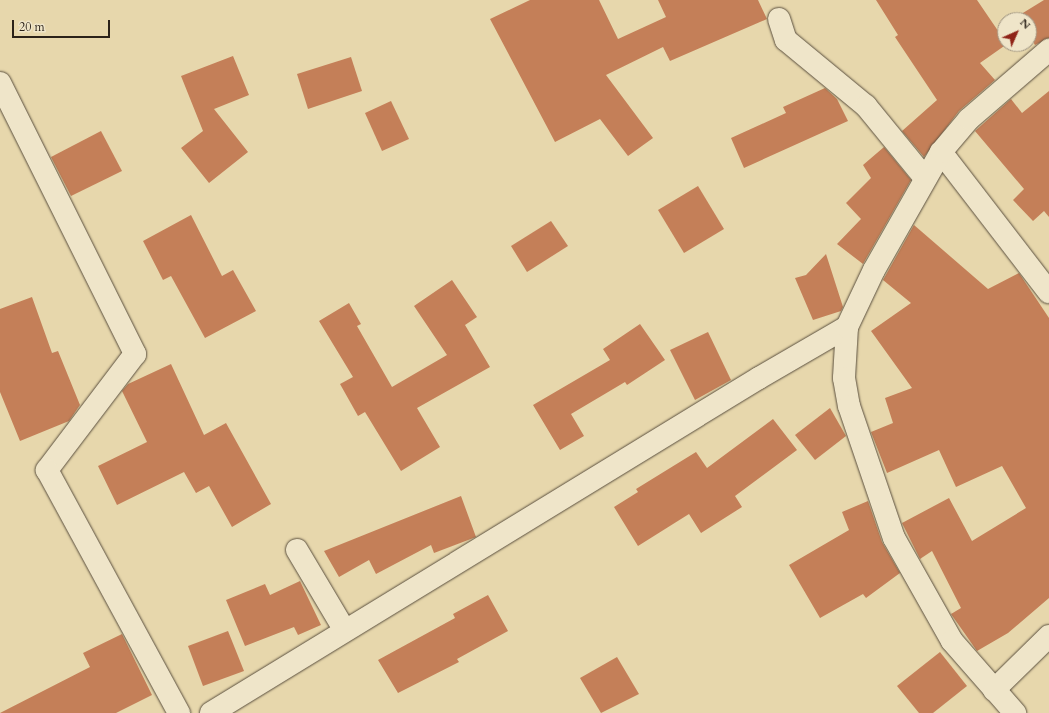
<!DOCTYPE html>
<html>
<head>
<meta charset="utf-8">
<style>
	body { margin:0 }
	#map { position:relative; width:1049px; height:713px; overflow:hidden; background:#e7d7ac; font-family:Cardo,serif }
	div>[style] { position:absolute }
	[style*='--x'] { left:calc(var(--x)*1px); top:calc(var(--y)*1px); width:calc(var(--w)*1px); rotate:calc(var(--a)*1deg) }
	.building>* { inset:0; background:#c47f58 }
	.roads { filter:drop-shadow(0 0 1px #5a4f3e) drop-shadow(0 0 1px #5a4f3e) }
	.minor>* { height:22px; margin:-11px; padding:0 11px; transform-origin:11px; border-radius:11px; background:#efe5c9 }
	span { translate:-50% -50%; white-space:nowrap; text-align:center; line-height:1.15; -webkit-text-stroke:3px #efe5c9; paint-order:stroke }
	.north { position:absolute; left:997px; top:12px; width:40px; height:40px; box-sizing:border-box; background:#efe5c9; border:1px solid #a19783; border-radius:50%; rotate:45deg; font-size:11px; font-weight:700; line-height:16px; text-align:center; color:#2b2219 }
	.north::after { content:''; display:block; margin:auto; width:14px; height:18px; background:#8f2418; clip-path:polygon(50% 0,100% 100%,50% 72%,0 100%) }
	.scale { position:absolute; left:12px; top:20px; width:98px; height:18px; box-sizing:border-box; border:2px solid #2b2219; border-top:0; padding-left:5px; font-size:12px; line-height:14px; white-space:nowrap; color:#2b2219; -webkit-text-stroke:3px #efe5c9; paint-order:stroke }
</style>
</head>
<body>
<div id="map">
	<div class="building">
		<i style="clip-path:polygon(530px 0,599px 0,618px 39px,666px 17px,658px 0,758px 0,767px 19px,670px 61px,663px 47px,606px 75px,653px 138px,628px 156px,600px 119px,555px 142px,490px 19px)"></i>
		<i style="clip-path:polygon(876px 0,977px 0,1007px 44px,980px 63px,995px 80px,959px 111px,924px 157px,902px 131px,937px 100px,895px 37px,898px 35px)"></i>
		<i style="clip-path:polygon(1044px 0,1049px 0,1049px 38px,1035px 45px,1029px 35px,1029px 20px,1020px 20px,1018px 16px)"></i>
		<i style="clip-path:polygon(233px 56px,249px 95px,214px 109px,248px 152px,209px 183px,181px 148px,203px 131px,181px 76px)"></i>
		<i style="clip-path:polygon(351px 57px,362px 91px,308px 109px,297px 74px)"></i>
		<i style="clip-path:polygon(825px 88px,837px 99px,848px 121px,744px 168px,731px 138px,786px 113px,783px 107px)"></i>
		<i style="clip-path:polygon(1049px 91px,1049px 217px,1044px 211px,1033px 221px,1013px 200px,1024px 189px,975px 131px,1011px 99px,1022px 113px)"></i>
		<i style="clip-path:polygon(391px 101px,409px 139px,382px 151px,365px 113px)"></i>
		<i style="clip-path:polygon(101px 131px,122px 171px,71px 196px,51px 157px)"></i>
		<i style="clip-path:polygon(884px 147px,911px 180px,863px 264px,837px 244px,861px 219px,846px 203px,871px 178px,863px 165px)"></i>
		<i style="clip-path:polygon(698px 186px,724px 229px,684px 253px,658px 210px)"></i>
		<i style="clip-path:polygon(191px 215px,222px 276px,233px 270px,256px 311px,205px 338px,171px 276px,163px 280px,143px 241px)"></i>
		<i style="clip-path:polygon(551px 221px,568px 246px,527px 272px,511px 246px)"></i>
		<i style="clip-path:polygon(914px 225px,988px 289px,1019px 273px,1049px 318px,1049px 598px,1008px 633px,977px 651px,951px 614px,961px 608px,932px 551px,920px 559px,902px 523px,949px 498px,972px 541px,1026px 508px,1002px 466px,956px 487px,939px 450px,887px 473px,871px 432px,893px 423px,885px 398px,912px 388px,871px 331px,911px 303px,883px 280px)"></i>
		<i style="clip-path:polygon(826px 254px,843px 307px,841px 311px,813px 320px,795px 278px,806px 275px)"></i>
		<i style="clip-path:polygon(452px 280px,477px 317px,465px 325px,490px 367px,417px 408px,440px 447px,401px 471px,365px 412px,358px 416px,340px 384px,353px 377px,319px 321px,349px 303px,361px 324px,357px 326px,392px 387px,447px 355px,414px 306px)"></i>
		<i style="clip-path:polygon(32px 297px,52px 353px,58px 351px,80px 405px,69px 421px,20px 441px,0 392px,0 309px)"></i>
		<i style="clip-path:polygon(640px 324px,665px 360px,627px 385px,625px 382px,571px 414px,584px 436px,560px 450px,533px 405px,610px 360px,603px 349px)"></i>
		<i style="clip-path:polygon(708px 332px,731px 380px,695px 400px,670px 350px)"></i>
		<i style="clip-path:polygon(171px 364px,204px 435px,226px 423px,271px 504px,232px 527px,209px 486px,196px 493px,184px 472px,117px 505px,98px 466px,147px 442px,122px 391px,128px 384px)"></i>
		<i style="clip-path:polygon(830px 408px,846px 436px,815px 460px,795px 435px)"></i>
		<i style="clip-path:polygon(773px 419px,797px 450px,735px 496px,742px 507px,701px 533px,689px 514px,638px 546px,614px 507px,638px 492px,636px 489px,696px 452px,707px 468px)"></i>
		<i style="clip-path:polygon(461px 496px,476px 537px,434px 553px,431px 545px,376px 574px,369px 560px,339px 577px,324px 551px)"></i>
		<i style="clip-path:polygon(868px 501px,882px 542px,900px 573px,866px 598px,863px 594px,820px 618px,789px 565px,849px 530px,842px 512px)"></i>
		<i style="clip-path:polygon(300px 581px,321px 625px,298px 635px,294px 627px,245px 646px,226px 600px,265px 584px,270px 595px)"></i>
		<i style="clip-path:polygon(488px 595px,508px 631px,457px 659px,459px 662px,398px 693px,378px 660px,455px 618px,453px 614px)"></i>
		<i style="clip-path:polygon(228px 631px,244px 671px,203px 686px,188px 646px)"></i>
		<i style="clip-path:polygon(122px 634px,152px 695px,116px 713px,0 713px,90px 667px,83px 653px)"></i>
		<i style="clip-path:polygon(940px 652px,967px 686px,933px 713px,919px 713px,897px 686px)"></i>
		<i style="clip-path:polygon(617px 657px,639px 694px,601px 713px,580px 678px)"></i>
	</div>
	<div class="roads">
		<div class="minor">
			<i style="--x:779;--y:19;--w:22;--a:72"></i>
			<i style="--x:786;--y:40;--w:104;--a:39.5"></i>
			<i style="--x:866;--y:106;--w:93;--a:50.7"></i>
			<i style="--x:0;--y:83;--w:303;--a:63.5"></i>
			<i style="--x:135;--y:354;--w:146;--a:127.2"></i>
			<i style="--x:47;--y:470;--w:277;--a:61.5"></i>
			<i style="--x:941;--y:152;--w:177;--a:52.4"></i>
			<i style="--x:847;--y:327;--w:51;--a:93.4"></i>
			<i style="--x:844;--y:378;--w:28;--a:80"></i>
			<i style="--x:849;--y:406;--w:139;--a:71.2"></i>
			<i style="--x:894;--y:538;--w:118;--a:60.6"></i>
			<i style="--x:952;--y:641;--w:96;--a:48.8"></i>
			<i style="--x:297;--y:550;--w:92;--a:59.3"></i>
			<i style="--x:994;--y:690;--w:77;--a:-44.5"></i>
			<i style="--x:211;--y:713;--w:642;--a:-31.44"></i>
			<i style="--x:759;--y:378;--w:102;--a:-30.1"></i>
			<i style="--x:847;--y:327;--w:63;--a:-64.7"></i>
			<i style="--x:874;--y:270;--w:136;--a:-60.4"></i>
			<i style="--x:941;--y:152;--w:43;--a:-49.7"></i>
			<i style="--x:969;--y:119;--w:106;--a:-40.8"></i>
		</div>
	</div>
	<div class="north">N</div>
	<div class="scale">20 m</div>
</div>
</body>
</html>
